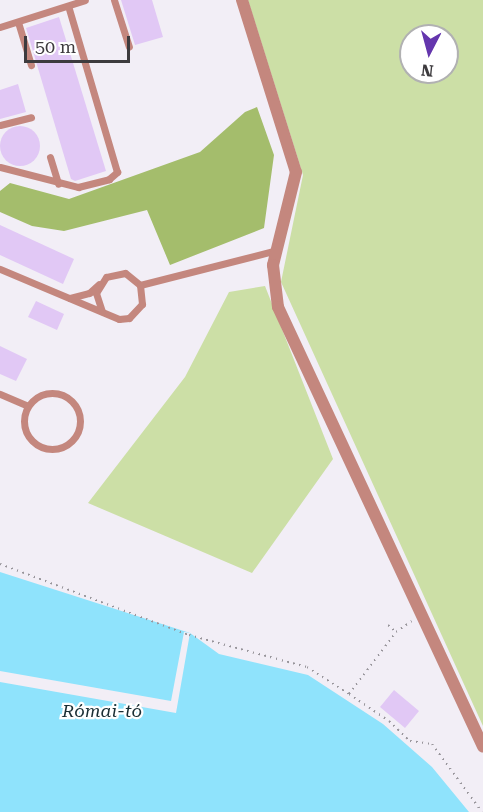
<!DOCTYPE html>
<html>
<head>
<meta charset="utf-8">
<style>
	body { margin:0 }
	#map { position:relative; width:483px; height:812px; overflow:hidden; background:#f2eef6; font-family:"Roboto Serif",serif }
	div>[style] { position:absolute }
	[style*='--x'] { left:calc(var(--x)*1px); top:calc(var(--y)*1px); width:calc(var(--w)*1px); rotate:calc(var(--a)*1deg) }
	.green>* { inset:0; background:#ccdfa6 }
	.forest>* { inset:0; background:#a4bd6c }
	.water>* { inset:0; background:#8fe3fc }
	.pier>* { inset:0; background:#f2eef6 }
	.building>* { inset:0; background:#e1c8f5 }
	.round { border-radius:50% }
	.path>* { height:2px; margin-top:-1px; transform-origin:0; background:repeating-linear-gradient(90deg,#98959b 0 1.5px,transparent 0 6px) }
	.service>* { height:7px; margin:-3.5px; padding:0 3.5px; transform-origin:3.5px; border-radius:3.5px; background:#c4877e }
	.service>.ring { margin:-3.5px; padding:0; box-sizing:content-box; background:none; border:7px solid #c4877e; border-radius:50% }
	.minor>* { height:12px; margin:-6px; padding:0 6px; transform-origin:6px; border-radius:6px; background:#c4877e }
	span { translate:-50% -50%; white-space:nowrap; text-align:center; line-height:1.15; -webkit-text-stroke:4.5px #fff; paint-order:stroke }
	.water-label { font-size:18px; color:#1a2e34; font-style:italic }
	.north { position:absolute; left:399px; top:24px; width:60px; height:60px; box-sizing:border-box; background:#fff; border:2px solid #b1b1b2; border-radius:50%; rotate:186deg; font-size:16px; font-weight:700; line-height:24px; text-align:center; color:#3d3b3e }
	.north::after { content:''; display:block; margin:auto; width:21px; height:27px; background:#6436ad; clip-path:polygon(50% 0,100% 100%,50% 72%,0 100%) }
	.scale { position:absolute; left:24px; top:36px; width:106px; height:27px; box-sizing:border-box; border:3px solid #3d3b3e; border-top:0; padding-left:8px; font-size:18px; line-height:21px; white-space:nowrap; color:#3d3b3e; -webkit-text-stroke:4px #fff; paint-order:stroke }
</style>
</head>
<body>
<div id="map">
	<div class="green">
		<i style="clip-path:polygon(evenodd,248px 0,483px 0,483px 726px,281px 282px,303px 175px,248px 0,411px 36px,447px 36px,447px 72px,411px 72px,411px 36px)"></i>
		<i style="clip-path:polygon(265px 286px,333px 459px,252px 573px,88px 503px,185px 377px,229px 292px)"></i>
	</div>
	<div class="forest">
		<i style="clip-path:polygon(257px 107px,274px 155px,264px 228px,170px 265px,147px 210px,64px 231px,32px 226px,0 212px,0 191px,10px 183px,69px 199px,200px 152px,245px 112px)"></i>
	</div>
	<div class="water">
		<i style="clip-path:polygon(0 572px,190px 633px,219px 654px,308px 675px,383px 724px,432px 767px,469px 812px,0 812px)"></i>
	</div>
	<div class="pier">
		<i style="clip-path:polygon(184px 632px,190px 633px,176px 713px,0 682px,0 671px,171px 701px)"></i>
	</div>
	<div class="building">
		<i style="clip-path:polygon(121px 0,152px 0,163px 37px,135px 45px)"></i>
		<i style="clip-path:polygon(59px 17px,106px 171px,75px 181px,71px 179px,26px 28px)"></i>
		<i style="clip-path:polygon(18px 84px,26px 112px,0 119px,0 90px)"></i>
		<i class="round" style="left:0;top:126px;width:40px;height:40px"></i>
		<i style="clip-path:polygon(0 225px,74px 259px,63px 284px,0 255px)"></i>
		<i style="clip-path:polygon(36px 301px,64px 314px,57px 330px,28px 317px)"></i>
		<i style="clip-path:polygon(0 346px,27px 359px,16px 381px,0 374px)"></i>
		<i style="clip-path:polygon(394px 690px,419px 711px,405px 728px,380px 707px)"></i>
	</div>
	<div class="path">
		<i style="--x:0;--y:564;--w:202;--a:20.6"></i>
		<i style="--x:189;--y:635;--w:122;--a:15.2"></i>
		<i style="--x:307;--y:667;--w:50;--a:32.7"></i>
		<i style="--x:349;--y:694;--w:78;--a:-52.8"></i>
		<i style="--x:396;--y:632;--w:19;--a:-35"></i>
		<i style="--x:388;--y:625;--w:11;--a:41"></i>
		<i style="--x:349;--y:694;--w:48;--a:34"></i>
		<i style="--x:389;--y:721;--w:29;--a:44"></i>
		<i style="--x:410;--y:741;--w:22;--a:8"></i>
		<i style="--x:432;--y:744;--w:84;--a:53.7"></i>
	</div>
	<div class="service">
		<i style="--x:114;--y:0;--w:49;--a:72.3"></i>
		<i style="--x:18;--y:22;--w:45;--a:73.2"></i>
		<i style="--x:0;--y:27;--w:89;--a:-17.6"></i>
		<i style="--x:0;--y:125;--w:32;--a:-14"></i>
		<i style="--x:50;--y:157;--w:28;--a:73"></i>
		<i style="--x:0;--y:167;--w:81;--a:14.4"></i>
		<i style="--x:78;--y:187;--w:32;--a:-14"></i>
		<i style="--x:109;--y:179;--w:11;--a:-41"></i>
		<i style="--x:117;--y:172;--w:173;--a:-106.4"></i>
		<i style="--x:0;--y:269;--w:129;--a:22.8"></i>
		<i style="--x:119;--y:319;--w:10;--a:-6"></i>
		<i style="--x:129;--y:318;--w:19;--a:-47"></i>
		<i style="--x:142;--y:304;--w:19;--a:-96"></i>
		<i style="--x:140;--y:285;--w:19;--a:-141"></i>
		<i style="--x:125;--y:273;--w:19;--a:168"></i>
		<i style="--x:106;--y:277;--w:19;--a:122"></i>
		<i style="--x:96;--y:293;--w:19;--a:72"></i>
		<i style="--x:140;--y:285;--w:141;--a:-14.3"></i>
		<i style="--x:70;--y:298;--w:20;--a:-15"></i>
		<i style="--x:89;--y:293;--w:13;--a:-42"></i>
		<i class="ring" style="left:24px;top:393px;width:49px;height:49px"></i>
		<i style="--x:0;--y:394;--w:30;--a:23"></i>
	</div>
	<div class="minor">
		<i style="--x:242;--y:0;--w:180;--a:72.6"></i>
		<i style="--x:296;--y:172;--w:96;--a:103.9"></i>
		<i style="--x:273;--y:265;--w:42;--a:83.2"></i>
		<i style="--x:278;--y:307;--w:485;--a:65"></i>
	</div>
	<div class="water-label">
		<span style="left:102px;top:711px">Római-tó</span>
	</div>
	<div class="north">N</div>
	<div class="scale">50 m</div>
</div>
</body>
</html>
